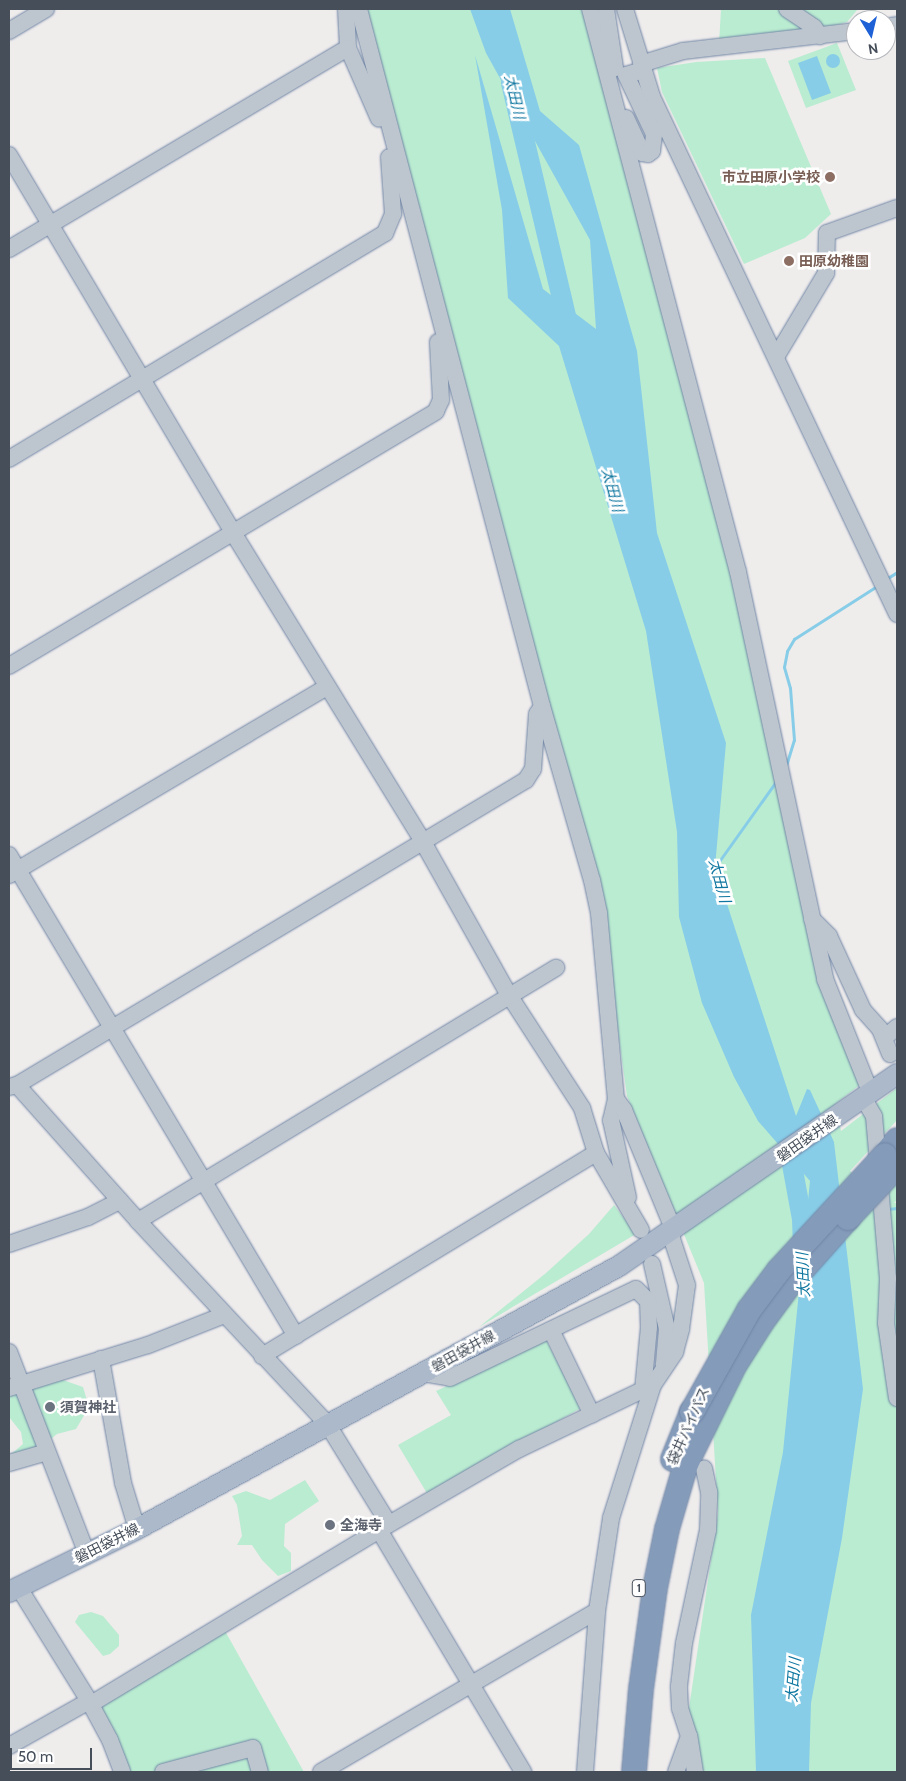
<!DOCTYPE html>
<html>
<head>
<meta charset="utf-8">
<style>
	body { margin:0 }
	#map { position:relative; width:906px; height:1781px; overflow:hidden; background:#efecec; font-family:Cabin,"Noto Sans JP",sans-serif }
	div>[style] { position:absolute }
	[style*='--x'] { left:calc(var(--x)*1px); top:calc(var(--y)*1px); width:calc(var(--w)*1px); rotate:calc(var(--a)*1deg) }
	.green>* { inset:0; background:#baecd1 }
	.water>* { inset:0; background:#88cde8 }
	.round { border-radius:50% }
	.stream>* { height:3px; margin:-1.5px; padding:0 1.5px; transform-origin:1.5px; border-radius:1.5px; background:#88cde8 }
	.river>* { height:20px; margin:-10px; padding:0 10px; transform-origin:10px; border-radius:10px; background:#88cde8 }
	.roads { filter:drop-shadow(0 0 1px #7086a6) drop-shadow(0 0 1px #7086a6) }
	.minor>* { height:16px; margin:-8px; padding:0 8px; transform-origin:8px; border-radius:8px; background:#bdc5ce }
	.major>* { height:20px; margin:-10px; padding:0 10px; transform-origin:10px; border-radius:10px; background:#acb9cb }
	.highway>* { height:24px; margin:-12px; padding:0 12px; transform-origin:12px; border-radius:12px; background:#859bba }
	.bridges { filter:drop-shadow(0 0 1px #7086a6) drop-shadow(0 0 1px #7086a6) }
	.highway-bridge>* { height:24px; margin:-12px; padding:0 12px; transform-origin:12px; border-radius:12px; background:#859bba }
	.dots>* { width:14px; height:14px; translate:-50% -50%; box-sizing:border-box; border:2px solid #fff; border-radius:50% }
	span { translate:-50% -50%; white-space:nowrap; text-align:center; line-height:1.15; -webkit-text-stroke:5px #fff; paint-order:stroke }
	.shield-label span { padding:1px 4px; background:#fff; border:1px solid; border-radius:4px; -webkit-text-stroke-width:0 }
	.shield-label { font-size:12px; color:#454e59; font-weight:700 }
	.education-label { font-size:14px; color:#785e54; font-weight:700 }
	.right { translate:-100% -50%; text-align:right }
	.left { translate:0 -50%; text-align:left }
	.street-label { font-size:14px; color:#454e59 }
	.worship-label { font-size:14px; color:#5b616d; font-weight:700 }
	.water-label { font-size:15px; color:#1077a0; font-style:italic }
	.frame { position:absolute; inset:0; border:10px solid #454e59; pointer-events:none }
	.north { position:absolute; left:846px; top:10px; width:50px; height:50px; box-sizing:border-box; background:#fff; border:1px solid #b5b8bd; border-radius:50%; rotate:171deg; font-size:14px; font-weight:700; line-height:20px; text-align:center; color:#454e59 }
	.north::after { content:''; display:block; margin:auto; width:18px; height:22px; background:#1e61d6; clip-path:polygon(50% 0,100% 100%,50% 72%,0 100%) }
	.scale { position:absolute; left:10px; top:1748px; width:82px; height:22px; box-sizing:border-box; border:2px solid #454e59; border-top:0; padding-left:6px; font-size:15px; line-height:18px; white-space:nowrap; color:#454e59; -webkit-text-stroke:4px #fff; paint-order:stroke }
</style>
</head>
<body>
<div id="map">
	<div class="green">
		<i style="clip-path:polygon(361px 9px,590px 9px,675px 335px,825px 979px,861px 1084px,835px 1104px,841px 1131px,897px 1088px,897px 1120px,850px 1171px,886px 1196px,897px 1177px,897px 1201px,894px 1202px,897px 1204px,897px 1772px,687px 1772px,686px 1728px,718px 1513px,704px 1283px,627px 1096px,599px 896px)"></i>
		<i style="clip-path:polygon(721px 9px,858px 9px,847px 22px,823px 29px,719px 44px)"></i>
		<i style="clip-path:polygon(837px 43px,856px 90px,806px 108px,788px 61px)"></i>
		<i style="clip-path:polygon(765px 58px,831px 214px,805px 238px,744px 264px,662px 92px,657px 68px,696px 62px)"></i>
		<i style="clip-path:polygon(614px 1205px,636px 1234px,479px 1327px,546px 1273px,589px 1234px)"></i>
		<i style="clip-path:polygon(546px 1340px,581px 1408px,428px 1495px,398px 1445px,451px 1415px,436px 1391px)"></i>
		<i style="clip-path:polygon(9px 1376px,11px 1380px,63px 1380px,83px 1387px,89px 1407px,76px 1429px,57px 1434px,27px 1458px,10px 1455px,23px 1444px,21px 1432px,9px 1417px)"></i>
		<i style="clip-path:polygon(305px 1480px,319px 1501px,285px 1524px,284px 1546px,291px 1553px,291px 1571px,278px 1576px,262px 1560px,252px 1545px,237px 1545px,242px 1536px,237px 1505px,232px 1496px,246px 1491px,270px 1500px)"></i>
		<i style="clip-path:polygon(91px 1612px,103px 1616px,119px 1635px,119px 1646px,110px 1654px,103px 1656px,75px 1622px,79px 1615px)"></i>
		<i style="clip-path:polygon(225px 1631px,304px 1772px,126px 1772px,98px 1709px)"></i>
	</div>
	<div class="water">
		<i style="clip-path:polygon(470px 9px,510px 9px,540px 111px,579px 145px,637px 351px,657px 533px,726px 743px,715px 867px,796px 1116px,807px 1089px,810px 1090px,834px 1142px,863px 1389px,842px 1538px,811px 1703px,809px 1772px,756px 1772px,751px 1615px,783px 1452px,810px 1181px,758px 1121px,734px 1077px,702px 1003px,679px 917px,677px 832px,646px 631px,559px 346px,508px 298px,502px 210px,475px 55px,543px 289px,596px 329px,590px 240px,486px 53px)"></i>
		<i class="round" style="left:826px;top:54px;width:14px;height:14px"></i>
		<i style="clip-path:polygon(817px 56px,831px 93px,812px 100px,798px 63px)"></i>
	</div>
	<div class="stream">
		<i style="--x:886;--y:579;--w:13;--a:-32"></i>
		<i style="--x:785;--y:769;--w:30;--a:-73"></i>
		<i style="--x:794;--y:740;--w:52;--a:-94.4"></i>
		<i style="--x:790;--y:688;--w:22;--a:-106"></i>
		<i style="--x:784;--y:667;--w:16;--a:-79"></i>
		<i style="--x:787;--y:651;--w:14;--a:-60"></i>
		<i style="--x:794;--y:639;--w:98;--a:-32.6"></i>
		<i style="--x:715;--y:867;--w:107;--a:-54.5"></i>
		<i style="--x:888;--y:1209;--w:9;--a:-6"></i>
		<i style="--x:802;--y:1219;--w:8;--a:-7"></i>
	</div>
	<div class="river">
		<i style="--x:511;--y:83;--w:253;--a:76.7"></i>
		<i style="--x:786;--y:1132;--w:88;--a:79.6"></i>
		<i style="--x:802;--y:1219;--w:35;--a:88"></i>
	</div>
	<div class="roads">
		<div class="minor">
			<i style="--x:346;--y:9;--w:39;--a:87"></i>
			<i style="--x:348;--y:48;--w:77;--a:66.4"></i>
			<i style="--x:359;--y:9;--w:721;--a:75.29"></i>
			<i style="--x:542;--y:706;--w:181;--a:74"></i>
			<i style="--x:592;--y:880;--w:34;--a:78"></i>
			<i style="--x:599;--y:913;--w:187;--a:84.8"></i>
			<i style="--x:616;--y:1099;--w:22;--a:103"></i>
			<i style="--x:611;--y:1120;--w:79;--a:77.6"></i>
			<i style="--x:590;--y:9;--w:582;--a:75.27"></i>
			<i style="--x:738;--y:572;--w:416;--a:77.9"></i>
			<i style="--x:825;--y:979;--w:124;--a:68.2"></i>
			<i style="--x:606;--y:9;--w:60;--a:81.3"></i>
			<i style="--x:625;--y:9;--w:92;--a:72.9"></i>
			<i style="--x:652;--y:97;--w:572;--a:64.64"></i>
			<i style="--x:787;--y:9;--w:32;--a:34"></i>
			<i style="--x:814;--y:27;--w:11;--a:56"></i>
			<i style="--x:886;--y:27;--w:11;--a:-10"></i>
			<i style="--x:9;--y:31;--w:43;--a:-30.7"></i>
			<i style="--x:641;--y:64;--w:44;--a:-17.2"></i>
			<i style="--x:683;--y:51;--w:174;--a:-6.6"></i>
			<i style="--x:626;--y:118;--w:38;--a:65"></i>
			<i style="--x:642;--y:153;--w:6;--a:9"></i>
			<i style="--x:648;--y:154;--w:5;--a:-37"></i>
			<i style="--x:652;--y:151;--w:17;--a:-83"></i>
			<i style="--x:654;--y:134;--w:65;--a:-115.4"></i>
			<i style="--x:626;--y:75;--w:18;--a:-16"></i>
			<i style="--x:9;--y:155;--w:437;--a:59.3"></i>
			<i style="--x:232;--y:531;--w:365;--a:58.4"></i>
			<i style="--x:423;--y:842;--w:176;--a:60.7"></i>
			<i style="--x:509;--y:995;--w:135;--a:57.1"></i>
			<i style="--x:582;--y:1108;--w:47;--a:72.7"></i>
			<i style="--x:596;--y:1153;--w:89;--a:59.7"></i>
			<i style="--x:9;--y:249;--w:394;--a:-30.7"></i>
			<i style="--x:776;--y:357;--w:98;--a:-59.2"></i>
			<i style="--x:826;--y:273;--w:40;--a:-88.6"></i>
			<i style="--x:827;--y:233;--w:74;--a:-19.7"></i>
			<i style="--x:9;--y:459;--w:439;--a:-31"></i>
			<i style="--x:385;--y:233;--w:21;--a:-67"></i>
			<i style="--x:393;--y:214;--w:57;--a:-94"></i>
			<i style="--x:9;--y:666;--w:497;--a:-30.8"></i>
			<i style="--x:436;--y:411;--w:12;--a:-66"></i>
			<i style="--x:441;--y:400;--w:58;--a:-93"></i>
			<i style="--x:9;--y:855;--w:560;--a:59.18"></i>
			<i style="--x:9;--y:875;--w:369;--a:-30.6"></i>
			<i style="--x:812;--y:919;--w:24;--a:45"></i>
			<i style="--x:829;--y:936;--w:81;--a:65.3"></i>
			<i style="--x:863;--y:1010;--w:25;--a:48"></i>
			<i style="--x:880;--y:1029;--w:27;--a:68"></i>
			<i style="--x:884;--y:1038;--w:17;--a:-40"></i>
			<i style="--x:17;--y:1085;--w:182;--a:48.3"></i>
			<i style="--x:138;--y:1221;--w:279;--a:47"></i>
			<i style="--x:328;--y:1425;--w:116;--a:58.4"></i>
			<i style="--x:9;--y:1087;--w:8;--a:-14"></i>
			<i style="--x:17;--y:1085;--w:593;--a:-30.93"></i>
			<i style="--x:526;--y:780;--w:13;--a:-58"></i>
			<i style="--x:533;--y:769;--w:55;--a:-85.8"></i>
			<i style="--x:537;--y:714;--w:7;--a:-56"></i>
			<i style="--x:616;--y:1099;--w:14;--a:54"></i>
			<i style="--x:624;--y:1110;--w:131;--a:67.5"></i>
			<i style="--x:864;--y:1099;--w:20;--a:60"></i>
			<i style="--x:874;--y:1116;--w:163;--a:85.1"></i>
			<i style="--x:888;--y:1278;--w:45;--a:92.5"></i>
			<i style="--x:886;--y:1323;--w:76;--a:81.7"></i>
			<i style="--x:138;--y:1221;--w:489;--a:-31.2"></i>
			<i style="--x:9;--y:1244;--w:83;--a:-18.9"></i>
			<i style="--x:88;--y:1217;--w:36;--a:-27"></i>
			<i style="--x:652;--y:1264;--w:67;--a:77"></i>
			<i style="--x:667;--y:1329;--w:36;--a:95"></i>
			<i style="--x:551;--y:1330;--w:94;--a:64.2"></i>
			<i style="--x:9;--y:1352;--w:217;--a:68.9"></i>
			<i style="--x:262;--y:1356;--w:391;--a:-31.3"></i>
			<i style="--x:101;--y:1359;--w:126;--a:79.9"></i>
			<i style="--x:123;--y:1483;--w:48;--a:73.1"></i>
			<i style="--x:423;--y:1373;--w:27;--a:10"></i>
			<i style="--x:450;--y:1378;--w:206;--a:-25.6"></i>
			<i style="--x:636;--y:1289;--w:17;--a:45"></i>
			<i style="--x:648;--y:1301;--w:26;--a:88"></i>
			<i style="--x:649;--y:1327;--w:63;--a:95.4"></i>
			<i style="--x:9;--y:1388;--w:145;--a:-17.2"></i>
			<i style="--x:148;--y:1345;--w:82;--a:-21.5"></i>
			<i style="--x:9;--y:1463;--w:37;--a:-16"></i>
			<i style="--x:379;--y:1530;--w:282;--a:59.2"></i>
			<i style="--x:19;--y:1588;--w:133;--a:58.2"></i>
			<i style="--x:89;--y:1701;--w:44;--a:61.7"></i>
			<i style="--x:110;--y:1740;--w:34;--a:69"></i>
			<i style="--x:91;--y:1704;--w:336;--a:-31.1"></i>
			<i style="--x:379;--y:1530;--w:162;--a:-30.1"></i>
			<i style="--x:519;--y:1449;--w:148;--a:-25.5"></i>
			<i style="--x:9;--y:1746;--w:92;--a:-29.4"></i>
			<i style="--x:163;--y:1772;--w:93;--a:-14.9"></i>
			<i style="--x:253;--y:1748;--w:25;--a:74"></i>
			<i style="--x:321;--y:1772;--w:320;--a:-30.3"></i>
			<i style="--x:585;--y:1772;--w:161;--a:-85.7"></i>
			<i style="--x:597;--y:1611;--w:94;--a:-81.4"></i>
			<i style="--x:611;--y:1518;--w:139;--a:-72.5"></i>
			<i style="--x:653;--y:1385;--w:40;--a:-56"></i>
			<i style="--x:675;--y:1352;--w:24;--a:-75"></i>
			<i style="--x:681;--y:1329;--w:44;--a:-82.2"></i>
			<i style="--x:687;--y:1285;--w:55;--a:-108.1"></i>
			<i style="--x:676;--y:1772;--w:38;--a:-70"></i>
			<i style="--x:695;--y:1772;--w:36;--a:-99"></i>
			<i style="--x:689;--y:1736;--w:29;--a:-108"></i>
			<i style="--x:680;--y:1708;--w:22;--a:-93"></i>
			<i style="--x:679;--y:1686;--w:43;--a:-83.4"></i>
			<i style="--x:684;--y:1643;--w:116;--a:-78"></i>
			<i style="--x:708;--y:1530;--w:38;--a:-88"></i>
			<i style="--x:709;--y:1492;--w:24;--a:-102"></i>
		</div>
		<div class="major">
			<i style="--x:9;--y:1592;--w:143;--a:-26.2"></i>
			<i style="--x:137;--y:1529;--w:549;--a:-28.62"></i>
			<i style="--x:619;--y:1266;--w:338;--a:-34.6"></i>
		</div>
		<div class="highway">
			<i style="--x:885;--y:1155;--w:19;--a:-51"></i>
			<i style="--x:673;--y:1459;--w:51;--a:-68"></i>
			<i style="--x:634;--y:1772;--w:83;--a:-85.2"></i>
			<i style="--x:641;--y:1689;--w:102;--a:-82.1"></i>
			<i style="--x:655;--y:1588;--w:60;--a:-78.5"></i>
			<i style="--x:667;--y:1529;--w:68;--a:-73.7"></i>
			<i style="--x:686;--y:1464;--w:109;--a:-63.9"></i>
			<i style="--x:734;--y:1366;--w:52;--a:-57.5"></i>
			<i style="--x:762;--y:1322;--w:51;--a:-53.8"></i>
			<i style="--x:792;--y:1281;--w:84;--a:-48.4"></i>
		</div>
	</div>
	<div class="bridges">
		<div class="highway-bridge">
			<i style="--x:848;--y:1218;--w:71;--a:-46.7"></i>
			<i style="--x:692;--y:1412;--w:117;--a:-60.8"></i>
			<i style="--x:749;--y:1310;--w:50;--a:-53.1"></i>
			<i style="--x:779;--y:1270;--w:156;--a:-47.3"></i>
		</div>
	</div>
	<div class="dots">
		<i style="left:830px;top:177px;background:#8d6e63"></i>
		<i style="left:789px;top:261px;background:#8d6e63"></i>
		<i style="left:50px;top:1407px;background:#6b7280"></i>
		<i style="left:330px;top:1525px;background:#6b7280"></i>
	</div>
	<div class="shield-label">
		<span style="left:639px;top:1588px">1</span>
	</div>
	<div class="education-label">
		<span class="right" style="left:820px;top:177px">市立田原小学校</span>
		<span class="left" style="left:799px;top:261px">田原幼稚園</span>
	</div>
	<div class="street-label">
		<span style="left:807px;top:1138px;rotate:-35deg">磐田袋井線</span>
		<span style="left:463px;top:1351px;rotate:-29deg">磐田袋井線</span>
		<span style="left:688px;top:1426px;rotate:-66deg">袋井バイパス</span>
		<span style="left:107px;top:1543px;rotate:-27deg">磐田袋井線</span>
	</div>
	<div class="worship-label">
		<span class="left" style="left:60px;top:1407px">須賀神社</span>
		<span class="left" style="left:340px;top:1525px">全海寺</span>
	</div>
	<div class="water-label">
		<span style="left:514px;top:97px;rotate:77deg">太田川</span>
		<span style="left:612px;top:490px;rotate:75deg">太田川</span>
		<span style="left:719px;top:881px;rotate:75deg">太田川</span>
		<span style="left:804px;top:1275px;rotate:-93deg">太田川</span>
		<span style="left:794px;top:1680px;rotate:-85deg">太田川</span>
	</div>
	<div class="frame"></div>
	<div class="north">N</div>
	<div class="scale">50 m</div>
</div>
</body>
</html>
